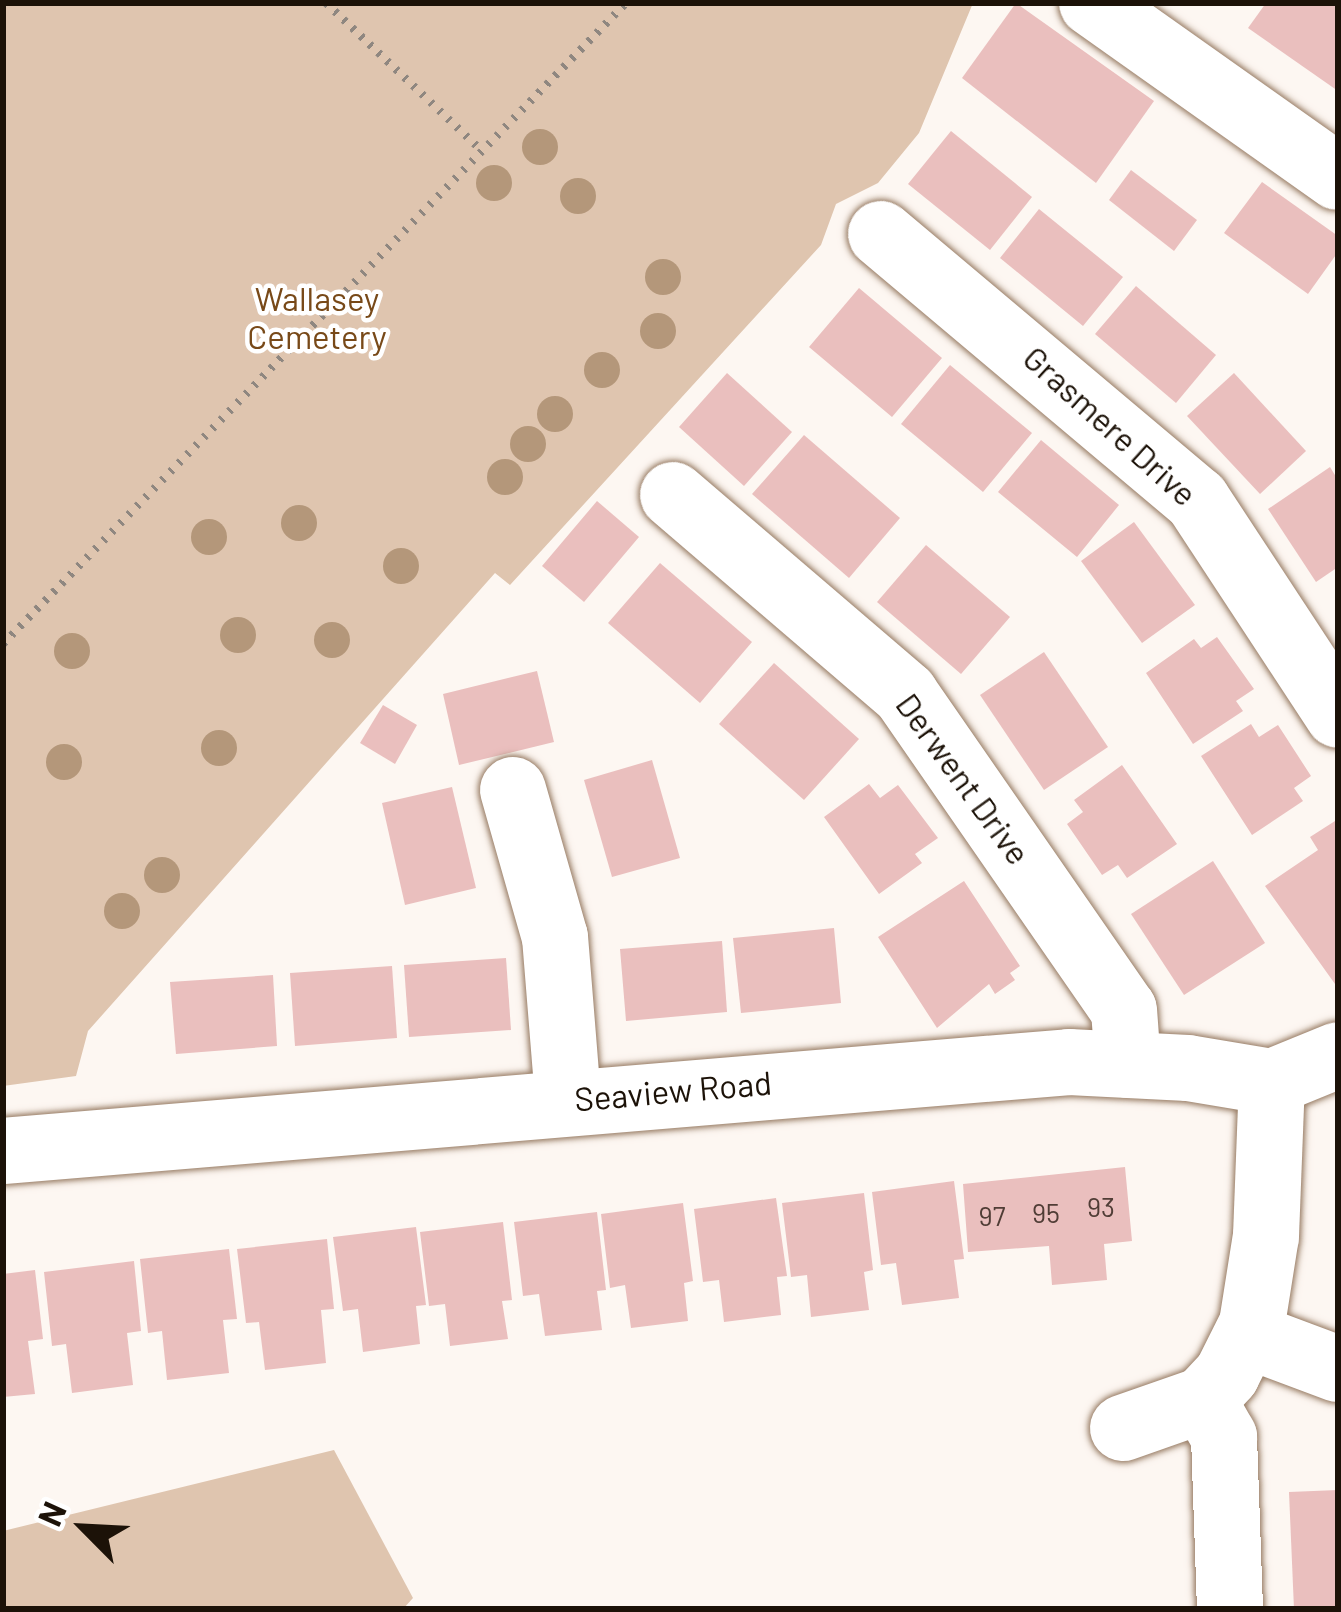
<!DOCTYPE html>
<html>
<head>
<meta charset="utf-8">
<style>
	body { margin:0 }
	#map { position:relative; width:1341px; height:1612px; overflow:hidden; background:#fdf7f2; font-family:Barlow,sans-serif }
	div>[style] { position:absolute }
	[style*='--x'] { left:calc(var(--x)*1px); top:calc(var(--y)*1px); width:calc(var(--w)*1px); rotate:calc(var(--a)*1deg) }
	.green>* { inset:0; background:#dfc5af }
	.building>* { inset:0; background:#eabfbe }
	.path>* { height:8px; margin-top:-4px; transform-origin:0; background:repeating-linear-gradient(90deg,#8f8780 0 3px,transparent 0 12px) }
	.roads { filter:drop-shadow(0 0 3px #977b63) drop-shadow(0 0 3px #977b63) }
	.minor>* { height:66px; margin:-33px; padding:0 33px; transform-origin:33px; border-radius:33px; background:#fff }
	.trees>* { width:36px; height:36px; margin:-18px; border-radius:50%; background:#b4977a }
	span { translate:-50% -50%; white-space:nowrap; text-align:center; line-height:1.15; -webkit-text-stroke:9px #fff; paint-order:stroke }
	.number-label { font-size:27px; color:#503d36 }
	.number-label span { -webkit-text-stroke-width:0 }
	.park-label { font-size:33px; color:#784918 }
	.street-label { font-size:33px; color:#1c1208 }
	.frame { position:absolute; inset:0; border:6px solid #1c1208; pointer-events:none }
	.north { position:absolute; left:24px; top:1468px; width:120px; height:120px; -webkit-text-stroke:9px #fff; paint-order:stroke; rotate:294deg; font-size:33px; font-weight:700; line-height:48px; text-align:center; color:#1c1208 }
	.north::after { content:''; display:block; margin:auto; width:42px; height:54px; background:#1c1208; clip-path:polygon(50% 0,100% 100%,50% 72%,0 100%) }
</style>
</head>
<body>
<div id="map">
	<div class="green">
		<i style="clip-path:polygon(3px 3px,973px 3px,919px 133px,878px 183px,836px 204px,821px 245px,510px 585px,495px 573px,88px 1031px,76px 1076px,3px 1086px)"></i>
		<i style="clip-path:polygon(334px 1450px,413px 1598px,403px 1609px,3px 1609px,3px 1531px)"></i>
	</div>
	<div class="building">
		<i style="clip-path:polygon(1016px 3px,1154px 101px,1096px 183px,962px 78px)"></i>
		<i style="clip-path:polygon(1266px 3px,1338px 3px,1338px 91px,1248px 28px)"></i>
		<i style="clip-path:polygon(951px 131px,1032px 197px,990px 250px,908px 184px)"></i>
		<i style="clip-path:polygon(1131px 170px,1197px 220px,1174px 251px,1109px 200px)"></i>
		<i style="clip-path:polygon(1262px 182px,1338px 236px,1338px 252px,1308px 294px,1224px 233px)"></i>
		<i style="clip-path:polygon(1039px 209px,1123px 277px,1083px 326px,1000px 258px)"></i>
		<i style="clip-path:polygon(1136px 286px,1216px 355px,1176px 403px,1095px 334px)"></i>
		<i style="clip-path:polygon(859px 288px,942px 358px,892px 417px,809px 347px)"></i>
		<i style="clip-path:polygon(950px 365px,1032px 433px,983px 492px,901px 424px)"></i>
		<i style="clip-path:polygon(727px 373px,792px 432px,744px 486px,679px 427px)"></i>
		<i style="clip-path:polygon(1234px 373px,1306px 451px,1260px 494px,1187px 416px)"></i>
		<i style="clip-path:polygon(804px 435px,900px 518px,849px 578px,752px 494px)"></i>
		<i style="clip-path:polygon(1041px 440px,1119px 505px,1077px 557px,998px 492px)"></i>
		<i style="clip-path:polygon(1330px 467px,1338px 480px,1338px 567px,1316px 582px,1268px 509px)"></i>
		<i style="clip-path:polygon(597px 501px,639px 537px,584px 602px,542px 566px)"></i>
		<i style="clip-path:polygon(1134px 522px,1195px 605px,1142px 643px,1081px 561px)"></i>
		<i style="clip-path:polygon(926px 545px,1010px 617px,961px 674px,877px 602px)"></i>
		<i style="clip-path:polygon(660px 563px,752px 642px,700px 703px,608px 623px)"></i>
		<i style="clip-path:polygon(1217px 637px,1254px 689px,1236px 701px,1243px 711px,1193px 744px,1146px 673px,1194px 639px,1201px 648px)"></i>
		<i style="clip-path:polygon(1044px 652px,1108px 747px,1044px 790px,980px 695px)"></i>
		<i style="clip-path:polygon(774px 663px,859px 739px,804px 800px,719px 724px)"></i>
		<i style="clip-path:polygon(537px 671px,554px 742px,459px 765px,443px 694px)"></i>
		<i style="clip-path:polygon(383px 705px,417px 725px,395px 764px,360px 743px)"></i>
		<i style="clip-path:polygon(1251px 724px,1259px 737px,1278px 725px,1311px 776px,1294px 788px,1303px 801px,1252px 835px,1201px 756px)"></i>
		<i style="clip-path:polygon(652px 760px,680px 858px,612px 877px,584px 780px)"></i>
		<i style="clip-path:polygon(1122px 765px,1177px 844px,1127px 878px,1118px 865px,1102px 875px,1067px 824px,1083px 812px,1074px 800px)"></i>
		<i style="clip-path:polygon(869px 784px,880px 798px,898px 785px,938px 838px,915px 854px,922px 863px,879px 894px,824px 817px)"></i>
		<i style="clip-path:polygon(452px 787px,476px 888px,405px 905px,382px 803px)"></i>
		<i style="clip-path:polygon(1335px 821px,1338px 982px,1335px 984px,1265px 886px,1318px 850px,1310px 837px)"></i>
		<i style="clip-path:polygon(1213px 861px,1265px 943px,1184px 995px,1131px 914px)"></i>
		<i style="clip-path:polygon(964px 881px,1020px 966px,1010px 973px,1015px 980px,995px 994px,989px 984px,937px 1028px,878px 937px)"></i>
		<i style="clip-path:polygon(834px 928px,841px 1003px,741px 1013px,733px 938px)"></i>
		<i style="clip-path:polygon(722px 941px,727px 1012px,626px 1021px,620px 949px)"></i>
		<i style="clip-path:polygon(506px 958px,511px 1030px,409px 1037px,404px 965px)"></i>
		<i style="clip-path:polygon(392px 966px,397px 1038px,295px 1046px,290px 973px)"></i>
		<i style="clip-path:polygon(273px 975px,277px 1046px,176px 1054px,170px 982px)"></i>
		<i style="clip-path:polygon(1125px 1167px,1132px 1241px,1104px 1244px,1107px 1280px,1052px 1285px,1049px 1246px,968px 1252px,963px 1184px)"></i>
		<i style="clip-path:polygon(954px 1181px,964px 1259px,954px 1260px,959px 1298px,902px 1305px,896px 1263px,881px 1265px,872px 1192px)"></i>
		<i style="clip-path:polygon(864px 1193px,873px 1270px,864px 1272px,869px 1310px,811px 1317px,807px 1275px,791px 1277px,782px 1203px)"></i>
		<i style="clip-path:polygon(776px 1198px,787px 1276px,777px 1277px,781px 1315px,724px 1322px,719px 1280px,703px 1282px,694px 1209px)"></i>
		<i style="clip-path:polygon(683px 1203px,693px 1281px,684px 1283px,688px 1321px,631px 1328px,625px 1285px,610px 1288px,601px 1214px)"></i>
		<i style="clip-path:polygon(597px 1212px,606px 1290px,597px 1291px,602px 1330px,545px 1336px,539px 1294px,523px 1296px,514px 1222px)"></i>
		<i style="clip-path:polygon(503px 1222px,512px 1300px,502px 1301px,508px 1339px,450px 1346px,445px 1304px,429px 1306px,420px 1232px)"></i>
		<i style="clip-path:polygon(416px 1227px,426px 1305px,416px 1306px,420px 1344px,363px 1352px,358px 1309px,343px 1311px,333px 1237px)"></i>
		<i style="clip-path:polygon(327px 1239px,334px 1309px,321px 1310px,326px 1363px,265px 1370px,259px 1322px,246px 1323px,237px 1249px)"></i>
		<i style="clip-path:polygon(229px 1249px,237px 1319px,223px 1320px,229px 1373px,167px 1380px,162px 1331px,148px 1333px,140px 1259px)"></i>
		<i style="clip-path:polygon(134px 1261px,141px 1331px,127px 1333px,133px 1385px,72px 1393px,66px 1344px,52px 1346px,44px 1272px)"></i>
		<i style="clip-path:polygon(35px 1270px,43px 1339px,28px 1341px,35px 1394px,3px 1397px,3px 1274px)"></i>
		<i style="clip-path:polygon(1338px 1490px,1338px 1609px,1294px 1609px,1289px 1492px)"></i>
	</div>
	<div class="path">
		<i style="--x:326;--y:3;--w:216;--a:43.5"></i>
		<i style="--x:3;--y:644;--w:894;--a:-45.82"></i>
	</div>
	<div class="roads">
		<div class="minor">
			<i style="--x:1092;--y:3;--w:301;--a:35.3"></i>
			<i style="--x:881;--y:234;--w:413;--a:40.1"></i>
			<i style="--x:1197;--y:500;--w:257;--a:56.7"></i>
			<i style="--x:673;--y:495;--w:306;--a:40.6"></i>
			<i style="--x:905;--y:694;--w:384;--a:55.3"></i>
			<i style="--x:1124;--y:1010;--w:55;--a:85.8"></i>
			<i style="--x:513;--y:790;--w:153;--a:74.1"></i>
			<i style="--x:555;--y:937;--w:164;--a:85.4"></i>
			<i style="--x:3;--y:1151;--w:1070;--a:-4.77"></i>
			<i style="--x:1069;--y:1062;--w:119;--a:2.9"></i>
			<i style="--x:1188;--y:1068;--w:85;--a:9.5"></i>
			<i style="--x:1272;--y:1082;--w:71;--a:-22.2"></i>
			<i style="--x:1247;--y:1335;--w:97;--a:20.5"></i>
			<i style="--x:1203;--y:1400;--w:43;--a:60.4"></i>
			<i style="--x:1224;--y:1437;--w:172;--a:88"></i>
			<i style="--x:1123;--y:1428;--w:85;--a:-19.3"></i>
			<i style="--x:1203;--y:1400;--w:35;--a:-47"></i>
			<i style="--x:1227;--y:1374;--w:56;--a:-63.4"></i>
			<i style="--x:1252;--y:1324;--w:89;--a:-81"></i>
			<i style="--x:1266;--y:1236;--w:154;--a:-87.8"></i>
		</div>
	</div>
	<div class="trees">
		<i style="left:540px;top:147px"></i>
		<i style="left:494px;top:183px"></i>
		<i style="left:578px;top:196px"></i>
		<i style="left:663px;top:277px"></i>
		<i style="left:658px;top:331px"></i>
		<i style="left:602px;top:370px"></i>
		<i style="left:555px;top:414px"></i>
		<i style="left:528px;top:444px"></i>
		<i style="left:505px;top:477px"></i>
		<i style="left:299px;top:523px"></i>
		<i style="left:209px;top:537px"></i>
		<i style="left:401px;top:566px"></i>
		<i style="left:238px;top:635px"></i>
		<i style="left:332px;top:640px"></i>
		<i style="left:72px;top:651px"></i>
		<i style="left:219px;top:748px"></i>
		<i style="left:64px;top:762px"></i>
		<i style="left:162px;top:875px"></i>
		<i style="left:122px;top:911px"></i>
	</div>
	<div class="number-label">
		<span style="left:1101px;top:1207px">93</span>
		<span style="left:1046px;top:1213px">95</span>
		<span style="left:992px;top:1216px">97</span>
	</div>
	<div class="park-label">
		<span style="left:317px;top:318px">Wallasey<br>Cemetery</span>
	</div>
	<div class="street-label">
		<span style="left:1110px;top:426px;rotate:42deg">Grasmere Drive</span>
		<span style="left:963px;top:779px;rotate:54deg">Derwent Drive</span>
		<span style="left:673px;top:1091px;rotate:-5deg">Seaview Road</span>
	</div>
	<div class="frame"></div>
	<div class="north">N</div>
</div>
</body>
</html>
